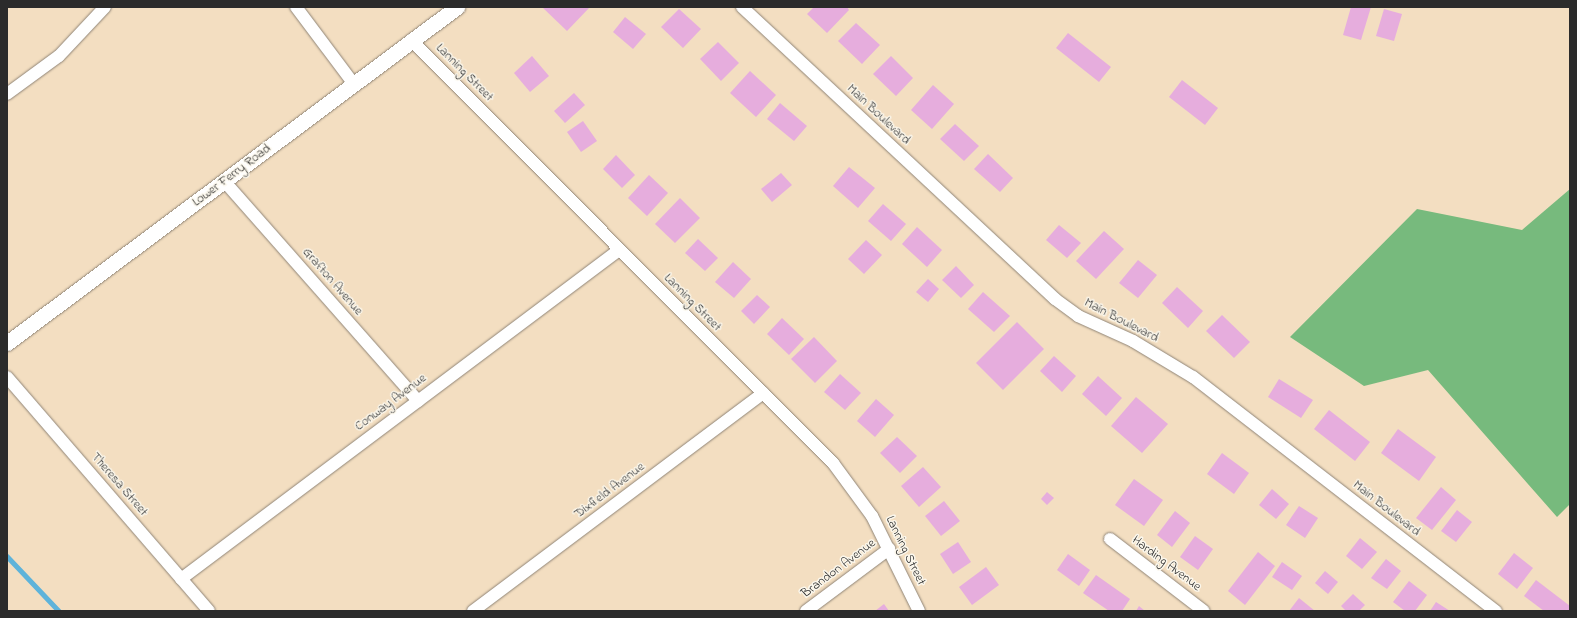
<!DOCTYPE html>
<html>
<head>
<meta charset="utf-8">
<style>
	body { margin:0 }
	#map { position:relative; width:1577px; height:618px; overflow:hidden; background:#f3dec1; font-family:"Indie Flower",sans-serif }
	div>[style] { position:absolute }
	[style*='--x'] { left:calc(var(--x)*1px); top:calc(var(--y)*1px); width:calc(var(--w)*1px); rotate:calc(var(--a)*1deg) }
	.forest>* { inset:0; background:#77ba7d }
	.stream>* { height:4.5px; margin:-2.25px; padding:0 2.25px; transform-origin:2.25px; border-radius:2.25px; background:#5eb3da }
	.building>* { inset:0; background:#e6addd }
	.roads { filter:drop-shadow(0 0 1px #8f8476) drop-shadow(0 0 1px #8f8476) }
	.minor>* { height:12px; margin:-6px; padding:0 6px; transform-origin:6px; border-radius:6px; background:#fff }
	.tertiary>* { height:15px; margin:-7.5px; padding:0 7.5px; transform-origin:7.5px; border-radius:7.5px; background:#fff }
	span { translate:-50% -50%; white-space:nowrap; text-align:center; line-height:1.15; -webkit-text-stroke:3px #fbf7ec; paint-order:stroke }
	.street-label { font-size:13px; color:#2b2b2b }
	.frame { position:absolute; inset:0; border:8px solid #2b2b2b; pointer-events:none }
</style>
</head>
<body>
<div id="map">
	<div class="forest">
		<i style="clip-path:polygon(1570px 189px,1570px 504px,1557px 517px,1428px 370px,1364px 386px,1290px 337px,1417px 209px,1522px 230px)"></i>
	</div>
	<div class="stream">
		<i style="--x:7;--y:556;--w:76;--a:46.6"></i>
	</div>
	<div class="building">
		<i style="clip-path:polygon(542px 7px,590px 7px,567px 31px)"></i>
		<i style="clip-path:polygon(814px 7px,847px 7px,849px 10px,827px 33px,807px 14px)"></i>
		<i style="clip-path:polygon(1351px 7px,1371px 7px,1361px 40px,1343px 35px)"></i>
		<i style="clip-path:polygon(679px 9px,701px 29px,683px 48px,661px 27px)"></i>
		<i style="clip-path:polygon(1384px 9px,1402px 14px,1394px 41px,1376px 36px)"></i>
		<i style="clip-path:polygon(625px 17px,646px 34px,633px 49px,613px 32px)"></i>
		<i style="clip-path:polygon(856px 23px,880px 45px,862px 64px,838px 41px)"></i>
		<i style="clip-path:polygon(1068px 33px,1111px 67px,1099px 82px,1056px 48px)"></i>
		<i style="clip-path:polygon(718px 42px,739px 63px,721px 81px,700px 59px)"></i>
		<i style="clip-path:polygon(532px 56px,549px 76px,530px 92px,514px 73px)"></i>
		<i style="clip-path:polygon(891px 56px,913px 78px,896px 96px,873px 74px)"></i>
		<i style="clip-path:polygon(750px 71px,776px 95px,756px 117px,730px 93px)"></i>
		<i style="clip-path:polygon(1182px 80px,1218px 108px,1205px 125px,1169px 97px)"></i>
		<i style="clip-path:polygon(933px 85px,954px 104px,932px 129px,911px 110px)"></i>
		<i style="clip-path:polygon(574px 93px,585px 105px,565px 123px,554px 111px)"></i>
		<i style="clip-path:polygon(780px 103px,807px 126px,794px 141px,767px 119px)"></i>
		<i style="clip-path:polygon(583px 121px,597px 141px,581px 152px,567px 132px)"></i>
		<i style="clip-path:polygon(955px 124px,979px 146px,964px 161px,940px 139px)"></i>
		<i style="clip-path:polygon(988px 154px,1013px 178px,1000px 192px,974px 169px)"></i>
		<i style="clip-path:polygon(616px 155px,635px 175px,622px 188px,603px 169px)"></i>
		<i style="clip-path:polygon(849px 167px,875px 188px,858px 208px,833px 186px)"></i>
		<i style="clip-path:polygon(781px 173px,792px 185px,772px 202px,761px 189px)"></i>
		<i style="clip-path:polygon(649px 175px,668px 193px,647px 216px,628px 198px)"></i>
		<i style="clip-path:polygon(680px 198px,700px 218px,675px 243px,655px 224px)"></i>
		<i style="clip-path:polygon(883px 204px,906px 224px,891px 241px,868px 221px)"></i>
		<i style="clip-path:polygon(1059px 225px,1081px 243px,1067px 258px,1046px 240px)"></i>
		<i style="clip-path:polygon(917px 227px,942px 250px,927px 267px,902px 244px)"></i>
		<i style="clip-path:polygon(1104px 231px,1124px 249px,1096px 279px,1076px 261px)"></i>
		<i style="clip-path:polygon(698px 239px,718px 258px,705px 271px,685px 253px)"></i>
		<i style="clip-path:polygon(866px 240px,882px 255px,864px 274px,848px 259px)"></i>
		<i style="clip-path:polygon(1138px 260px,1157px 275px,1138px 298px,1119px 283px)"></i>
		<i style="clip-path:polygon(733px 262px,751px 279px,734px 298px,715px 282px)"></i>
		<i style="clip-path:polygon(956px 266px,974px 285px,961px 298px,942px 280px)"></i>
		<i style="clip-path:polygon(928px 279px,939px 289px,928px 302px,916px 292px)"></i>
		<i style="clip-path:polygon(1177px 287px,1203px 311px,1188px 328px,1162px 303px)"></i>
		<i style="clip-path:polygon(983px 292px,1010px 316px,994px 332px,968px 309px)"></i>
		<i style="clip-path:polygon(757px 295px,770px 307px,754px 324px,741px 311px)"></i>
		<i style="clip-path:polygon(1222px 315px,1250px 342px,1234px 358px,1206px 331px)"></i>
		<i style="clip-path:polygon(782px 318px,804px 339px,789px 355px,767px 334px)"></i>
		<i style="clip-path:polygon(1017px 322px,1044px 349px,1003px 390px,976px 363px)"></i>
		<i style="clip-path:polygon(814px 337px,837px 361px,815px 383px,791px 359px)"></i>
		<i style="clip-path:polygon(1054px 356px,1076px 376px,1062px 392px,1040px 371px)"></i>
		<i style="clip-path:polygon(840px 374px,861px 393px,845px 410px,824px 392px)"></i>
		<i style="clip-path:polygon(1098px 376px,1122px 398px,1106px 416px,1082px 394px)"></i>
		<i style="clip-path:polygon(1279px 379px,1313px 400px,1301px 418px,1268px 397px)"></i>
		<i style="clip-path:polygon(1136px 397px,1168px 424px,1142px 453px,1111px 426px)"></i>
		<i style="clip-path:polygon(876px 399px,894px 415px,875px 437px,857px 421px)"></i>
		<i style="clip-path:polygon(1329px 410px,1370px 442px,1355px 461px,1314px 429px)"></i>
		<i style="clip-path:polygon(1398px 429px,1436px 457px,1419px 481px,1381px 453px)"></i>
		<i style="clip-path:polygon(897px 437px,917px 456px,900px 473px,880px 453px)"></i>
		<i style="clip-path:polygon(1222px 453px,1249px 473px,1234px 494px,1207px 474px)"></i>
		<i style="clip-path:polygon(923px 467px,941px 487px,919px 507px,901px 486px)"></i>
		<i style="clip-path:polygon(1134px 479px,1163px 500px,1144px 526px,1115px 505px)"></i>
		<i style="clip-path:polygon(1441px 487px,1456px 500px,1432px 530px,1416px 518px)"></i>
		<i style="clip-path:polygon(1272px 489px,1289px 504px,1276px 519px,1259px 505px)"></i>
		<i style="clip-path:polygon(1047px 492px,1054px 498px,1047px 505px,1041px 499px)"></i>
		<i style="clip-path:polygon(944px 501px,960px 521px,941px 536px,925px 516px)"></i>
		<i style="clip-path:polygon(1299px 506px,1318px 518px,1305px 538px,1286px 525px)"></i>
		<i style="clip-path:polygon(1457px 510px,1472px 522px,1456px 542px,1441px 531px)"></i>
		<i style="clip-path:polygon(1175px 511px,1190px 523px,1172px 547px,1157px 535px)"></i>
		<i style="clip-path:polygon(1195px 536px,1213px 549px,1198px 570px,1180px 557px)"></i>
		<i style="clip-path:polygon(1360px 538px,1377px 552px,1362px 569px,1346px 556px)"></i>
		<i style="clip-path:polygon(958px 542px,971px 562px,953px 574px,940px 554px)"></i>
		<i style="clip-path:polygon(1258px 552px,1275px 566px,1245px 605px,1228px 591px)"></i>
		<i style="clip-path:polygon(1514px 553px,1533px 568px,1517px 589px,1498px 574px)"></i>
		<i style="clip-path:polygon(1068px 554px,1090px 570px,1079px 586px,1057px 570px)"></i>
		<i style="clip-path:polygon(1386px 559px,1401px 571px,1387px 589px,1371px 578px)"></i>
		<i style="clip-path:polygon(1282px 562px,1302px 576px,1292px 590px,1272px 577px)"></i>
		<i style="clip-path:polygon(986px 567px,999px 585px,972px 605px,959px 587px)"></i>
		<i style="clip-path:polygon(1325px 571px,1338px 582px,1328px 594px,1315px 583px)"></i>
		<i style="clip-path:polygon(1096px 575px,1130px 599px,1122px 611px,1109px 611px,1083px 593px)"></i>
		<i style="clip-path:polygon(1536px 580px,1570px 606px,1570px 611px,1544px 611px,1524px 596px)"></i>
		<i style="clip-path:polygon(1409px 581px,1427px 595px,1415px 611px,1405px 611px,1393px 602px)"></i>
		<i style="clip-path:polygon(1353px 594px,1365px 605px,1359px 611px,1346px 611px,1341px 606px)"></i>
		<i style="clip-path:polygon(1299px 598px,1315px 611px,1289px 611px)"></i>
		<i style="clip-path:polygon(1436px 602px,1450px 611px,1430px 611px)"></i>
		<i style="clip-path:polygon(884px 604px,889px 611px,875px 611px)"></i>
		<i style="clip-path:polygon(1139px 606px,1145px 611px,1136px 611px)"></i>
	</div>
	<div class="roads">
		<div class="minor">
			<i style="--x:296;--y:7;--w:95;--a:53.1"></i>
			<i style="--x:742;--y:7;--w:428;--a:43"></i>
			<i style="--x:1055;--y:299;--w:29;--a:36"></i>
			<i style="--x:1078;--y:316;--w:60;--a:24.4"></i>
			<i style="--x:1133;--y:341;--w:70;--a:31"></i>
			<i style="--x:1193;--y:377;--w:383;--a:37.7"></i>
			<i style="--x:411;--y:40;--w:598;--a:45.07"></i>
			<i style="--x:833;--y:463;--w:66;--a:53.7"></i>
			<i style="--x:872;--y:516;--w:106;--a:63.7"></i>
			<i style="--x:7;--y:94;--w:64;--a:-36.2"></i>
			<i style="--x:59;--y:56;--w:67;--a:-46.8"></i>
			<i style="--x:225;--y:182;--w:292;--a:48.6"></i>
			<i style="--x:7;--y:377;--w:309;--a:49.2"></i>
			<i style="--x:1110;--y:539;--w:118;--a:37.5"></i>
			<i style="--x:181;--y:579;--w:548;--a:-36.91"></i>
			<i style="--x:473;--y:611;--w:363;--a:-36.9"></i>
			<i style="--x:806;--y:611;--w:104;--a:-36.8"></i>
		</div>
		<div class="tertiary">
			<i style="--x:7;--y:343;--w:562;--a:-36.75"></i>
		</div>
	</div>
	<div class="street-label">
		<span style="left:464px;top:73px;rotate:45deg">Lanning Street</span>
		<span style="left:878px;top:115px;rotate:43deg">Main Boulevard</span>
		<span style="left:232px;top:176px;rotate:-37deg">Lower Ferry Road</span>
		<span style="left:332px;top:282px;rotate:49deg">Grafton Avenue</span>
		<span style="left:692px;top:303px;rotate:45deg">Lanning Street</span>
		<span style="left:1121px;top:321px;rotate:27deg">Main Boulevard</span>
		<span style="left:391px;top:403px;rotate:-37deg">Conway Avenue</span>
		<span style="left:119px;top:485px;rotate:49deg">Theresa Street</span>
		<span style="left:610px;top:491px;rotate:-37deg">Dixfield Avenue</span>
		<span style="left:1386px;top:509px;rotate:38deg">Main Boulevard</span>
		<span style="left:905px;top:551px;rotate:64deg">Lanning Street</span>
		<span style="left:1166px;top:564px;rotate:37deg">Harding Avenue</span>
		<span style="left:839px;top:569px;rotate:-37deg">Brandon Avenue</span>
	</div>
	<div class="frame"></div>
</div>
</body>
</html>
